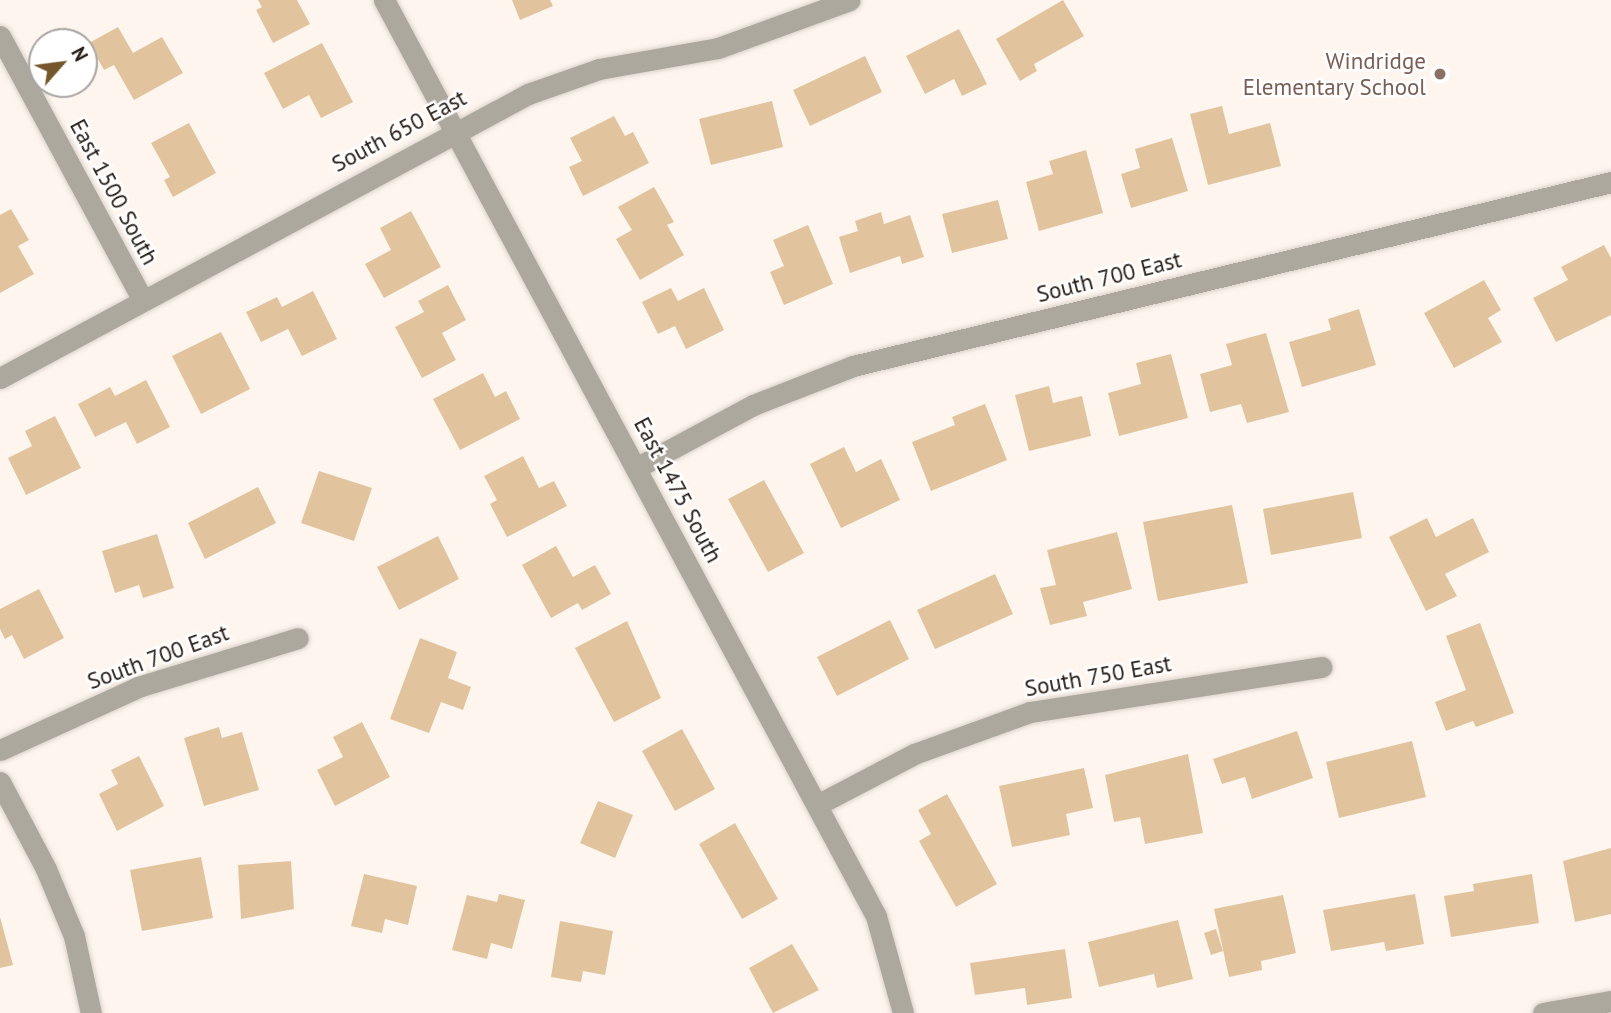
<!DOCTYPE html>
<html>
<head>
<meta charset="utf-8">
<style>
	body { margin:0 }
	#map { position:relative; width:1611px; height:1013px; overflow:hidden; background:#fef5ee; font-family:"PT Sans",sans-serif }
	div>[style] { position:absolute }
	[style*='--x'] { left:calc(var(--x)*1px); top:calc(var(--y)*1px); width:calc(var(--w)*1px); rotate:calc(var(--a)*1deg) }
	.building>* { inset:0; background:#e1c49d }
	.roads { filter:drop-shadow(0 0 2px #dbd2cc) drop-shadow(0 0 2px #dbd2cc) }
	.street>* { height:21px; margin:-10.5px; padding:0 10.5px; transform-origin:10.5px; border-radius:10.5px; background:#aca89e }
	.dots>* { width:19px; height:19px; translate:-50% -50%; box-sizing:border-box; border:4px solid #fff; border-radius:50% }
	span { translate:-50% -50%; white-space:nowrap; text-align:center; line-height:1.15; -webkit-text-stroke:5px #fff; paint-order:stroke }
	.education-label { font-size:23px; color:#785e54 }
	.right { translate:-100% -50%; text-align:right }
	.street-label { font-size:23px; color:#261d18 }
	.north { position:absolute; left:28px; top:28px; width:70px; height:70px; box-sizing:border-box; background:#fff; border:2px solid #a8a5a3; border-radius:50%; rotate:62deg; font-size:19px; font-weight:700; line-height:28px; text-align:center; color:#261d18 }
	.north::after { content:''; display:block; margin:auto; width:24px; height:32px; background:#74572b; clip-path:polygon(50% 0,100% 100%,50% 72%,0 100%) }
</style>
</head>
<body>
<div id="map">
	<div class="building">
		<i style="clip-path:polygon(258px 0,297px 0,310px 24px,273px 43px,256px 10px,262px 7px)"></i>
		<i style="clip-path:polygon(512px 0,550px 0,553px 6px,520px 20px)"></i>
		<i style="clip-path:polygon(1063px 0,1084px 36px,1034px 64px,1037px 71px,1020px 81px,996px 39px)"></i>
		<i style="clip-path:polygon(118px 27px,133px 53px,162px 37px,183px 73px,134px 100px,114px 65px,104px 70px,89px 43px)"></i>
		<i style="clip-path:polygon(959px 29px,987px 84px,962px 96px,954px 79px,925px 94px,906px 56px)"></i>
		<i style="clip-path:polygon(322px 43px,353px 102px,321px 118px,309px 95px,283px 109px,264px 73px)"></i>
		<i style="clip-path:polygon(865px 56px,882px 92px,810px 126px,793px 90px)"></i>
		<i style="clip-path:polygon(772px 101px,783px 147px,711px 165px,699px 119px)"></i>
		<i style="clip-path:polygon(1222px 106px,1229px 134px,1270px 123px,1281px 166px,1208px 185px,1190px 114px)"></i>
		<i style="clip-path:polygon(614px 116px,625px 136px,633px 132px,649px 163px,583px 196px,569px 167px,582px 161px,570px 138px)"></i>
		<i style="clip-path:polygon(189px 123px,216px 173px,173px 197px,164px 180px,170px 177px,151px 143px)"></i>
		<i style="clip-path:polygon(1172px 138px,1188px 191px,1131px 208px,1121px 174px,1140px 168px,1135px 149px)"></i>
		<i style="clip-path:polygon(1086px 150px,1103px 213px,1039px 231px,1026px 182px,1053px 174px,1049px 161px)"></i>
		<i style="clip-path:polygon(654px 187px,674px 222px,667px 225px,684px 255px,640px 280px,616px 239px,632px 230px,618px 207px)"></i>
		<i style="clip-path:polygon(998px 200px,1008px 239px,952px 253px,942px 214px)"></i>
		<i style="clip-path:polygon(11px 209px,29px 240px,18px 246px,34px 274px,0 293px,0 215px)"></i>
		<i style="clip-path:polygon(411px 211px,441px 267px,384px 298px,365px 264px,391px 250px,380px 228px)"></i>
		<i style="clip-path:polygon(881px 212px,884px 224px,910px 215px,924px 257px,902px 264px,900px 256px,850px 273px,839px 237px,858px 231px,855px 221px)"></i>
		<i style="clip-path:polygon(808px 225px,833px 284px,784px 305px,770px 272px,784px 266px,773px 240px)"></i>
		<i style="clip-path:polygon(1604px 245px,1611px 258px,1611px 315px,1556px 342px,1533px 298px,1568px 280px,1561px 267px)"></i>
		<i style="clip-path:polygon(1484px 280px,1501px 310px,1488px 318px,1502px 342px,1454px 368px,1424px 313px)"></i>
		<i style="clip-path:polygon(448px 285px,466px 320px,442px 333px,456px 360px,422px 378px,395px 327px,424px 312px,418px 301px)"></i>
		<i style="clip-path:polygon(671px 288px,678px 301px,704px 288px,724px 330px,686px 349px,675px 326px,658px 334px,642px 302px)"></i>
		<i style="clip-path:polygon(313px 291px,337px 339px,302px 356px,288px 329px,261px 342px,246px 312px,277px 297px,282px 307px)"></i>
		<i style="clip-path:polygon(1359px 309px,1376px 365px,1302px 387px,1289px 342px,1331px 330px,1328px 319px)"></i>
		<i style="clip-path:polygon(221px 332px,250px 389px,201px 414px,172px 356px)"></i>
		<i style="clip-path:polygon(1266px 333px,1289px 412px,1247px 423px,1241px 404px,1210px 412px,1200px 374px,1232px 365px,1226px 344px)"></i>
		<i style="clip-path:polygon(1171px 354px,1188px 418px,1119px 436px,1108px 393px,1141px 384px,1136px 363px)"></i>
		<i style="clip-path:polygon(483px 373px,495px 397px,506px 391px,520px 419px,460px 450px,433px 399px)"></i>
		<i style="clip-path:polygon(146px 380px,170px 427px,137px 444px,126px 422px,95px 437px,78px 404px,110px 387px,115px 396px)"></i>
		<i style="clip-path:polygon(1049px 386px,1053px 403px,1082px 396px,1091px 436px,1029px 451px,1015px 395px)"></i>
		<i style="clip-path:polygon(985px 404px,1007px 460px,931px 491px,912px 442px,955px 425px,952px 417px)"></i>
		<i style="clip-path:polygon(55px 416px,81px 468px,26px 495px,8px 458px,32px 446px,25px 431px)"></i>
		<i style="clip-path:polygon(844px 447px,856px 472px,881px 459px,900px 500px,841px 528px,810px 464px)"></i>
		<i style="clip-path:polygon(523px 456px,539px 488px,554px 481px,567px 506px,507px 537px,490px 504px,497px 500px,484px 476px)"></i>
		<i style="clip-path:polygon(319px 471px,372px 488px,354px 541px,301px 523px)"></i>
		<i style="clip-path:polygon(764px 480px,804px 553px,768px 572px,728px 499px)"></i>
		<i style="clip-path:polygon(258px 487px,276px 523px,205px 559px,188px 523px)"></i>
		<i style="clip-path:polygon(1353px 492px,1362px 538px,1271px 555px,1263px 509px)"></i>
		<i style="clip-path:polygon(1232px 505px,1248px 583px,1158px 601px,1143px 522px)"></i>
		<i style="clip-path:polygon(1427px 518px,1436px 537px,1473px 518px,1489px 552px,1445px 574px,1457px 596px,1426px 611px,1389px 537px)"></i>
		<i style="clip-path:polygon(1117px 532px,1132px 589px,1083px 602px,1087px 616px,1050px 625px,1040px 588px,1056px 585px,1047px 550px)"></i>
		<i style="clip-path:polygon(157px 534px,174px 588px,143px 598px,139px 585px,115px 593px,102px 551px)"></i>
		<i style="clip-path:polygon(438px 536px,459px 579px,399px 610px,377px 567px)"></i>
		<i style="clip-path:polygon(556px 546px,573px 577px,595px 565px,611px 594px,582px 610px,578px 603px,551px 618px,522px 565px)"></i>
		<i style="clip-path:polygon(995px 574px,1013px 614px,935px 649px,917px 610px)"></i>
		<i style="clip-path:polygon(39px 589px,64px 638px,24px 659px,12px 635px,5px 639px,0 629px,0 609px)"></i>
		<i style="clip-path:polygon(890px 620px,909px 659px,837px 696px,817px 657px)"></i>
		<i style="clip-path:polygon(627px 621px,661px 698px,614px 722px,575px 648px)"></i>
		<i style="clip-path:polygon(1480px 623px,1514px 713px,1476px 727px,1473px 721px,1446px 731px,1435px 702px,1466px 690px,1446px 636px)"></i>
		<i style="clip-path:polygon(420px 638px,457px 652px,448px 678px,471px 687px,463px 710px,441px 702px,429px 733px,390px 719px)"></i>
		<i style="clip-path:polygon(362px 722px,390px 777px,335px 806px,317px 770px,343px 757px,333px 737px)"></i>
		<i style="clip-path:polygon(219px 727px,222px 738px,242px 732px,259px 790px,204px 806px,184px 738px)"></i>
		<i style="clip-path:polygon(682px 729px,715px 789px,675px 811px,642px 751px)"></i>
		<i style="clip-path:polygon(1297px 731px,1313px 778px,1252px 799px,1245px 777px,1222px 784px,1213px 759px)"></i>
		<i style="clip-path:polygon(1412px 741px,1426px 797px,1339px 818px,1326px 762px)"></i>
		<i style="clip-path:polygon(1188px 754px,1203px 833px,1145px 844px,1140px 817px,1114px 822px,1105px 775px)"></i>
		<i style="clip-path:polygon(139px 756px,164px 806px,117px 831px,99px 794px,118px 784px,111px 770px)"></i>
		<i style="clip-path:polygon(1084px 768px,1093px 808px,1066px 814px,1070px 835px,1012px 847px,999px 786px)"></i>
		<i style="clip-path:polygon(947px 794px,997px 884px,956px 907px,919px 841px,931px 834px,918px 810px)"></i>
		<i style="clip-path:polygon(598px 801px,633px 815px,615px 858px,580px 843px)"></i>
		<i style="clip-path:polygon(735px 823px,778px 899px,742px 919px,699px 844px)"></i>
		<i style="clip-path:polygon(1611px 848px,1611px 914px,1575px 922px,1563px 861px)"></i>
		<i style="clip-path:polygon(201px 857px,213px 918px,142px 931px,130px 870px)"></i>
		<i style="clip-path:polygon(291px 861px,294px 909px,241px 919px,238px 865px)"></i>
		<i style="clip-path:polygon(364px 874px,417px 886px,408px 925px,385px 919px,382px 933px,351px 926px)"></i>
		<i style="clip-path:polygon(1532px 874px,1539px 923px,1451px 937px,1444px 896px,1474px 891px,1473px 884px)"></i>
		<i style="clip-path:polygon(499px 894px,525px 900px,512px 949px,491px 943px,487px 959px,452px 950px,467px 895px,497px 902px)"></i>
		<i style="clip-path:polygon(1415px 894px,1424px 944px,1386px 951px,1384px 942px,1331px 951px,1323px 910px)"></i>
		<i style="clip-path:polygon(1283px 895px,1296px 953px,1261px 961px,1262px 970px,1229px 977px,1214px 909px)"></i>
		<i style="clip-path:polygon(0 917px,13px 965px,0 968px)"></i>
		<i style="clip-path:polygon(1178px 920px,1193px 979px,1157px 988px,1154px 974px,1099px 987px,1088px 942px)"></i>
		<i style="clip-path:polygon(560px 921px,613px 931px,605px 975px,583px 971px,581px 982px,551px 977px)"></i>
		<i style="clip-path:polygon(1216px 929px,1223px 951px,1211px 955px,1204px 933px)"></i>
		<i style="clip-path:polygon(792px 944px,819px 990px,773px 1013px,749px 968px)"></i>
		<i style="clip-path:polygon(1065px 949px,1072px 998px,1027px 1005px,1025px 988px,975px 995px,970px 963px)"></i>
	</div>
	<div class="roads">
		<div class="street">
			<i style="--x:384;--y:0;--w:1040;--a:61.76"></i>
			<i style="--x:876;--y:916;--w:101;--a:74.4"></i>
			<i style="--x:0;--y:36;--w:300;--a:61.6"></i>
			<i style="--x:0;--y:378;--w:600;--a:-28.27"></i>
			<i style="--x:528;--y:94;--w:75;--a:-19.4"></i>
			<i style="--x:599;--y:69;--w:121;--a:-10"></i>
			<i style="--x:718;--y:48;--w:140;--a:-20"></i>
			<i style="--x:636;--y:468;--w:133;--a:-28.3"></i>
			<i style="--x:753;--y:405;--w:107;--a:-21.3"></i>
			<i style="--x:853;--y:366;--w:780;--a:-13.64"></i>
			<i style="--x:0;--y:750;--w:152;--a:-24.5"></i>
			<i style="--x:138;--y:687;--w:167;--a:-17"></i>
			<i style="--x:0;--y:782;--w:98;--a:62.1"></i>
			<i style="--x:46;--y:869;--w:73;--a:67.3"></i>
			<i style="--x:74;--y:936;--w:79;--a:77.6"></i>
			<i style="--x:817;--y:805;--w:110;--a:-27.7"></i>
			<i style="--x:914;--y:754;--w:123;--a:-19.9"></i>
			<i style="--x:1030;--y:712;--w:295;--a:-8.8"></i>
			<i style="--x:1543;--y:1013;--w:69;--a:-10"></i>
		</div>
	</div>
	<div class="dots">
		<i style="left:1440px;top:74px;background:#8d6e63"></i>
	</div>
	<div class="education-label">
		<span class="right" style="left:1426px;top:74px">Windridge<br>Elementary School</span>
	</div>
	<div class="street-label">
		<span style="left:399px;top:131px;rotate:-28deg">South 650 East</span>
		<span style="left:114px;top:192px;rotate:62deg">East 1500 South</span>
		<span style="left:1109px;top:277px;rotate:-14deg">South 700 East</span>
		<span style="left:678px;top:490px;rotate:62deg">East 1475 South</span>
		<span style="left:158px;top:657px;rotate:-20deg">South 700 East</span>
		<span style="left:1098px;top:676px;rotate:-10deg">South 750 East</span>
	</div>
	<div class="north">N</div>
</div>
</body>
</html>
